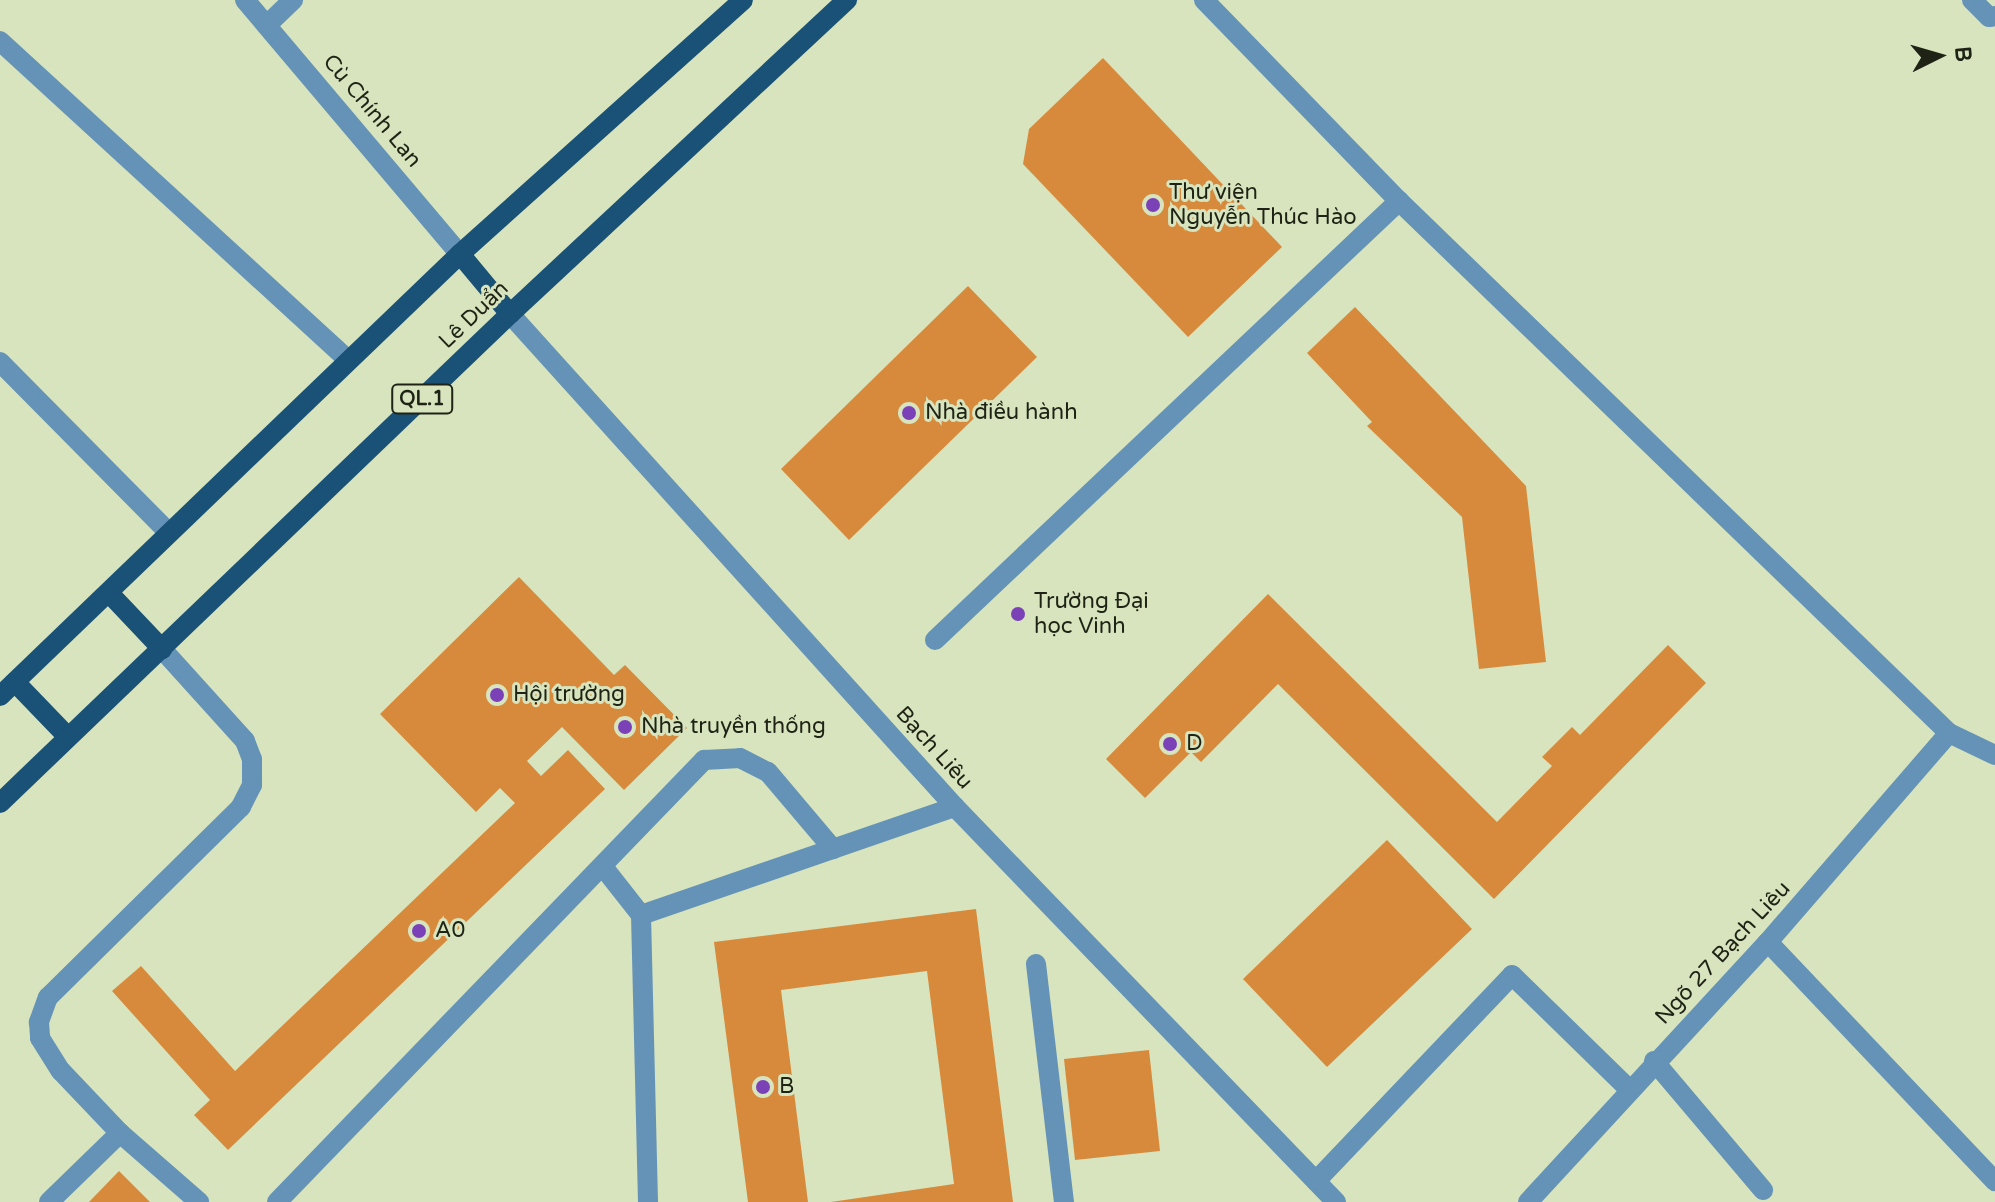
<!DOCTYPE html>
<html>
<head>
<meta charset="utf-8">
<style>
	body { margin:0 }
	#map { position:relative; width:1995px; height:1202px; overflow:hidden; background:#d7e4be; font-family:"Varela Round",sans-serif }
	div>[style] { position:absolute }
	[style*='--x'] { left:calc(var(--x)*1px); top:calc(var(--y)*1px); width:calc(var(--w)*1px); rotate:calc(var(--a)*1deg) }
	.building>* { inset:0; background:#d78a3c }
	.lane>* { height:20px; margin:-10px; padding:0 10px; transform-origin:10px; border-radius:10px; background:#6593b7 }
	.street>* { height:20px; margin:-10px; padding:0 10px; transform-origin:10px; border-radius:10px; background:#6593b7 }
	.primary>* { height:20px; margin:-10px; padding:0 10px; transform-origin:10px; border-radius:10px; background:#1a5176 }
	.dots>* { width:22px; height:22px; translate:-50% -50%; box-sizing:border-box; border:4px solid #d7e4be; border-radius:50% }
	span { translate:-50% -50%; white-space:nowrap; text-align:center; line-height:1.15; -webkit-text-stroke:6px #d7e4be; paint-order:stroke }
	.shield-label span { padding:2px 6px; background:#d7e4be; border:2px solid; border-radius:6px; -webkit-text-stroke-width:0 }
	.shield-label { font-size:20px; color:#1f2315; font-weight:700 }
	.street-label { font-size:22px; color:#1f2315 }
	.poi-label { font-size:22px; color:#1f2315 }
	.left { translate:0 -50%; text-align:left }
	.north { position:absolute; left:1899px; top:16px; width:80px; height:80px; -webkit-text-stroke:6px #d7e4be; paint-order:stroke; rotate:85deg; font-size:22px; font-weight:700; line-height:32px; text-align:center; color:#1f2315 }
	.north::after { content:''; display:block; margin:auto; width:28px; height:36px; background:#1f2315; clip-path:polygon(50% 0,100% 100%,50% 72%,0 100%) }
</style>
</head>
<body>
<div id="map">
	<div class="building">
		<i style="clip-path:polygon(1103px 58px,1282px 247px,1188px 337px,1023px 164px,1029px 129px)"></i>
		<i style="clip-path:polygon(968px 286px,1037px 357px,849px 540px,781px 469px)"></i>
		<i style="clip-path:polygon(1355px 307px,1526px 486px,1546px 662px,1479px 669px,1462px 517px,1367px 426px,1372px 422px,1307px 353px)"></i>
		<i style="clip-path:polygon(519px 577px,614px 675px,625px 665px,687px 728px,624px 790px,562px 727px,527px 761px,541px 776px,568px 750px,605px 789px,228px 1150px,194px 1115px,210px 1100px,112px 991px,141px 966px,235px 1071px,515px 803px,500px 788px,476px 812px,380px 714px)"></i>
		<i style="clip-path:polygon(1268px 594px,1497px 822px,1552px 766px,1542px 757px,1572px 727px,1580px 735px,1668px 645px,1706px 683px,1494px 899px,1278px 684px,1201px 762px,1191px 752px,1145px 798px,1106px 759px)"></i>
		<i style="clip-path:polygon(1387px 840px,1472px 929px,1327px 1067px,1243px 979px)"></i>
		<i style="clip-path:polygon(976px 909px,1013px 1202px,831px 1202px,954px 1184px,927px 971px,781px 990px,808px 1202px,748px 1202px,714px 942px)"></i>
		<i style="clip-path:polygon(1149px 1050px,1160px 1151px,1075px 1160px,1064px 1059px)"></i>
		<i style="clip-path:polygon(119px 1171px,150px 1202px,89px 1202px)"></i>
	</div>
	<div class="lane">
		<i style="--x:1972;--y:0;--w:24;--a:45"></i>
		<i style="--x:1989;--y:17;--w:6;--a:-9"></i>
		<i style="--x:0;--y:41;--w:472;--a:42.5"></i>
		<i style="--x:0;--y:362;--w:240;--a:45.3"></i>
		<i style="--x:935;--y:640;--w:639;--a:-43.41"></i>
		<i style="--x:162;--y:649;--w:124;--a:47.9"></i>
		<i style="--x:245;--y:741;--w:19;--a:69"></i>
		<i style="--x:252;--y:759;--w:26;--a:90"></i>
		<i style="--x:252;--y:785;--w:25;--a:117"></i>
		<i style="--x:241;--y:807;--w:271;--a:135.4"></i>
		<i style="--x:48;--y:997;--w:27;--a:110"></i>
		<i style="--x:39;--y:1022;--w:16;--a:86"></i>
		<i style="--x:40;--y:1038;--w:39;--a:58"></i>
		<i style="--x:61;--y:1071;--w:86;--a:46.4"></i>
		<i style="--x:120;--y:1133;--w:105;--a:41.1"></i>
		<i style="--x:604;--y:868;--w:60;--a:51.8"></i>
		<i style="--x:641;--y:915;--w:287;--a:88.6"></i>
		<i style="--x:641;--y:915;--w:332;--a:-19"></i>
		<i style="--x:1768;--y:942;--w:330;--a:46.5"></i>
		<i style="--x:1036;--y:964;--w:240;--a:83.3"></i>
		<i style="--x:1654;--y:1061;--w:169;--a:49.8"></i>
		<i style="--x:1316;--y:1181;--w:284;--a:-46.4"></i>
		<i style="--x:49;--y:1202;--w:99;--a:-44.2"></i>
		<i style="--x:277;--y:1202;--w:615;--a:-45.99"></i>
		<i style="--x:704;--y:760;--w:36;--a:-3"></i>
		<i style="--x:740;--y:758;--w:31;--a:27"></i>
		<i style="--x:768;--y:772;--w:101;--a:49.8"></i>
	</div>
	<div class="street">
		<i style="--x:245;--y:0;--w:333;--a:49.8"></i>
		<i style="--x:1204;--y:0;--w:280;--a:45.9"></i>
		<i style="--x:1399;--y:201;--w:765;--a:44.05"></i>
		<i style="--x:1949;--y:733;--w:51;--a:25.6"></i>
		<i style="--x:268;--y:24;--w:35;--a:-44"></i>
		<i style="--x:510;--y:314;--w:664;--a:47.93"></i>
		<i style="--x:955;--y:807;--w:549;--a:46.03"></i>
		<i style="--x:1512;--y:975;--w:165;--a:44.3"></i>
		<i style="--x:1528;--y:1202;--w:354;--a:-47.3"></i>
		<i style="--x:1768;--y:942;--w:276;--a:-49.1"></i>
	</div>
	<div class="primary">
		<i style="--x:460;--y:254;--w:78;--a:50.2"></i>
		<i style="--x:110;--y:594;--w:76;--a:46.6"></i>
		<i style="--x:15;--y:682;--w:75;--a:46.1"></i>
		<i style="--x:0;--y:696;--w:638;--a:-43.86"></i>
		<i style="--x:460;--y:254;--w:380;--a:-41.9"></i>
		<i style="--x:0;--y:803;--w:707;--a:-43.8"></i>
		<i style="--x:510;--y:314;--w:461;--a:-43"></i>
	</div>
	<div class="dots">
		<i style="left:1153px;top:205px;background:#7b42b8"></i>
		<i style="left:909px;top:413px;background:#7b42b8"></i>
		<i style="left:1018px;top:614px;background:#7b42b8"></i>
		<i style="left:497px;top:695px;background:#7b42b8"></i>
		<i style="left:625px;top:727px;background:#7b42b8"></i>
		<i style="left:1170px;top:744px;background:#7b42b8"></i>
		<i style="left:419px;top:931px;background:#7b42b8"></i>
		<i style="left:763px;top:1087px;background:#7b42b8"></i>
	</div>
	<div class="shield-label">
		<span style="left:422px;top:399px">QL.1</span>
	</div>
	<div class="street-label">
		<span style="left:372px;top:111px;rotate:50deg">Cù Chính Lan</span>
		<span style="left:474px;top:315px;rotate:-44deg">Lê Duẩn</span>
		<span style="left:934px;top:748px;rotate:48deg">Bạch Liêu</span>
		<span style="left:1723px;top:953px;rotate:-47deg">Ngõ 27 Bạch Liêu</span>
	</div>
	<div class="poi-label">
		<span class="left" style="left:1169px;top:205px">Thư viện<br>Nguyễn Thúc Hào</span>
		<span class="left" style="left:925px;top:413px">Nhà điều hành</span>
		<span class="left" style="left:1034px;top:614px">Trường Đại<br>học Vinh</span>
		<span class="left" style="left:513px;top:695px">Hội trường</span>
		<span class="left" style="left:641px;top:727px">Nhà truyền thống</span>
		<span class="left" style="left:1186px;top:744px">D</span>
		<span class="left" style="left:435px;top:931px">A0</span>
		<span class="left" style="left:779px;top:1087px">B</span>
	</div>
	<div class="north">B</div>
</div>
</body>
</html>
